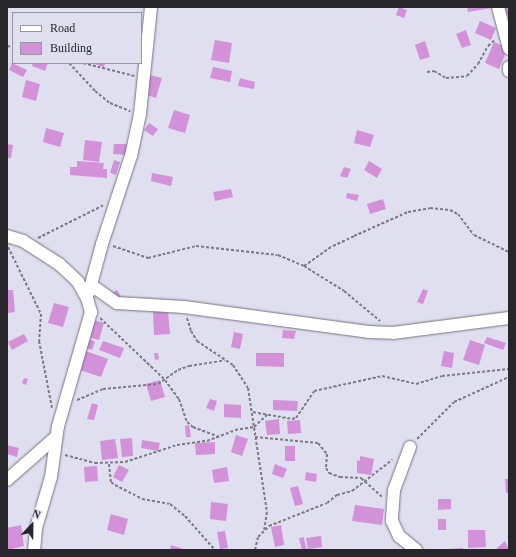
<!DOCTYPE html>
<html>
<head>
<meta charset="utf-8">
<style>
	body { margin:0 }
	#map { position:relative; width:516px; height:557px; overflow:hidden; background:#e0dfef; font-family:"Times New Roman",serif }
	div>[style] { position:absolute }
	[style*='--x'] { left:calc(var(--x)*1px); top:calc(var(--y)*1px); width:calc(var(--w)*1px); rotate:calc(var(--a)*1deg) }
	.building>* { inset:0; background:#d291d9 }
	.path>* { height:2px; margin-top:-1px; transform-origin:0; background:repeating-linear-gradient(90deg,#7c7b85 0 3px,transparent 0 5px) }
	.roads { filter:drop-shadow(0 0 1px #747381) drop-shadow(0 0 1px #747381) }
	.street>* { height:12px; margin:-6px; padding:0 6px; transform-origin:6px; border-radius:6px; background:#fff }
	span { translate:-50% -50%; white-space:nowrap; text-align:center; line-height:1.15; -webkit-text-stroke:3px #e0dfef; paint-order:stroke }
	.frame { position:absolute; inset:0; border:8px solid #26262b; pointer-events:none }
	.legend { position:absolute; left:12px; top:12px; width:130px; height:52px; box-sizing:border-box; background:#e0dfef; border:1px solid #9695a1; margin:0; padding:5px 7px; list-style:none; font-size:12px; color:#26262b }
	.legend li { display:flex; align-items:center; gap:8px; height:20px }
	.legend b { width:20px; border:1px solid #9695a1 }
	.north { position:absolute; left:12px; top:505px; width:40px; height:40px; -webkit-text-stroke:3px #e0dfef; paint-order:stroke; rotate:22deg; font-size:11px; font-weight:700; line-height:16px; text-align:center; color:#26262b }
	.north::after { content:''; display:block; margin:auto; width:14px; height:18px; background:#26262b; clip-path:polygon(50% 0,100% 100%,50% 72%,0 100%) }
</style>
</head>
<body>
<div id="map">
	<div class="building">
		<i style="clip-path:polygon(399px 7px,407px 10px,404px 18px,396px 15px)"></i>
		<i style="clip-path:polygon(467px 7px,492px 7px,492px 8px,468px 12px)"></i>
		<i style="clip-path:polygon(501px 7px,509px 7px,509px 14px,505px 16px)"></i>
		<i style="clip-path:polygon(480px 21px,496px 28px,491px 40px,475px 33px)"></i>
		<i style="clip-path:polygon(466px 30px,471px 45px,462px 48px,456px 34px)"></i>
		<i style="clip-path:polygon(215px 40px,232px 43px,229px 63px,211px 60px)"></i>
		<i style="clip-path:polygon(425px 41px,430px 57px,420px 60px,415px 45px)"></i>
		<i style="clip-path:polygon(494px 42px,508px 48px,499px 69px,485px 63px)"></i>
		<i style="clip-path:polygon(12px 63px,27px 70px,23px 77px,9px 70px)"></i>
		<i style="clip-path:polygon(33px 63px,48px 63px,45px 71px,32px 66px)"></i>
		<i style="clip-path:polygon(91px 63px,105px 63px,104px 67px)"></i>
		<i style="clip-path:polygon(213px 67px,232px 71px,230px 82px,210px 78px)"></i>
		<i style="clip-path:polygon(149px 75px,162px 78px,156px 98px,144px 94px)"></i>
		<i style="clip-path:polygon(240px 78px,255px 82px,254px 89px,238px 86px)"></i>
		<i style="clip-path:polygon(26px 80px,40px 84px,36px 101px,22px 97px)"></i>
		<i style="clip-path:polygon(174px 110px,190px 115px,185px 133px,168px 128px)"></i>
		<i style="clip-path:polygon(149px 123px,158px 129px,153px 136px,144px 130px)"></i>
		<i style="clip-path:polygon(46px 128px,64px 133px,60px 147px,43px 142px)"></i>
		<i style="clip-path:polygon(357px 130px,374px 135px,370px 147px,354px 143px)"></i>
		<i style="clip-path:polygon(85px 140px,102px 142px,99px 162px,83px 160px)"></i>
		<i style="clip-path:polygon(7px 144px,13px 145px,11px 158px,7px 158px)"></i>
		<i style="clip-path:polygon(114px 144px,127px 144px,126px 155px,113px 154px)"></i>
		<i style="clip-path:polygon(114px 160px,120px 162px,116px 175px,110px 173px)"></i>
		<i style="clip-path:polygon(77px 161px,104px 163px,103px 169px,107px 169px,107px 178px,70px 175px,70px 167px,77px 167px)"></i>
		<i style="clip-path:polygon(369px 161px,382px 169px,377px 178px,364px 170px)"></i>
		<i style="clip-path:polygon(344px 167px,351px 169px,347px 178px,340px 176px)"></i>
		<i style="clip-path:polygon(152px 173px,173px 177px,171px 186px,151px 181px)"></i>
		<i style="clip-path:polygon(231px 189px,233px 197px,215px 201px,213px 192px)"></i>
		<i style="clip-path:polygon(347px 193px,359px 195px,357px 201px,346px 198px)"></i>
		<i style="clip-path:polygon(383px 199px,386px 209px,370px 214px,367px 204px)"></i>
		<i style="clip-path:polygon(423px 289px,428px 291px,423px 304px,417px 302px)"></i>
		<i style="clip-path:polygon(7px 290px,13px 290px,15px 312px,7px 313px)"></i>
		<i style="clip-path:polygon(117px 290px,122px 298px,118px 301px,112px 293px)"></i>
		<i style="clip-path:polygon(54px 303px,69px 307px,63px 327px,48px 323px)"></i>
		<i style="clip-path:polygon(153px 311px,168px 311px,170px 334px,154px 335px)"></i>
		<i style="clip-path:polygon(90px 319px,104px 323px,99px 340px,86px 337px)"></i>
		<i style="clip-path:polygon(283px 330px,296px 331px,294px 339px,282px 338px)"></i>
		<i style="clip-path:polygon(234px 332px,243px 334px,240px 349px,231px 347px)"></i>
		<i style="clip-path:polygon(24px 334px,28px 341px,12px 350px,8px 342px)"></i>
		<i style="clip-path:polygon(487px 337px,506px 343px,503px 350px,484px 343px)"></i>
		<i style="clip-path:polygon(90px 339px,95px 342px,92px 350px,86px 348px)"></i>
		<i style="clip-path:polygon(470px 340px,485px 345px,479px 365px,463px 360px)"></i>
		<i style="clip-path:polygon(103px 341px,124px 348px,120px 358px,99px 350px)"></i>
		<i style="clip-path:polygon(83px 350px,108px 359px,101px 377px,77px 369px)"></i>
		<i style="clip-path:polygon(444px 351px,454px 353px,452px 368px,441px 366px)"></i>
		<i style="clip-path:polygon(154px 353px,158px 353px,159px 359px,155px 360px)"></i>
		<i style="clip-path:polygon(256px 353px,284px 353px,284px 367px,256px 366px)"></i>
		<i style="clip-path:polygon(24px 378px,28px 379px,26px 385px,22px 383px)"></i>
		<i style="clip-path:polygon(160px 380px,165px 397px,151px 401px,146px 384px)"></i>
		<i style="clip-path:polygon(210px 399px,217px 401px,214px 411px,206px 408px)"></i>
		<i style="clip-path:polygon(273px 400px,298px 401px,297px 411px,273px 410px)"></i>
		<i style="clip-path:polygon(92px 403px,98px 405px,94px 420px,87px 419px)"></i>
		<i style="clip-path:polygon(224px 404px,241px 405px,241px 418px,224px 417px)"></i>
		<i style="clip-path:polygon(279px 419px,280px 434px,267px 435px,265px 421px)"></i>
		<i style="clip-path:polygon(300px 420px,301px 433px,288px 434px,287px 421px)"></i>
		<i style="clip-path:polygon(189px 425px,191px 437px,186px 437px,185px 426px)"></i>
		<i style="clip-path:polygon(236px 435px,248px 439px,242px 456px,231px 452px)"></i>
		<i style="clip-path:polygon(132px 438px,133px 456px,122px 457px,120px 439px)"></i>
		<i style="clip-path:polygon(115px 439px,118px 458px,102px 460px,100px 441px)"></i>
		<i style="clip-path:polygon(142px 440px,160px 443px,158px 451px,141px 448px)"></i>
		<i style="clip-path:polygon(215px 442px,215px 454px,196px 455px,195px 443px)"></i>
		<i style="clip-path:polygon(7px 445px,19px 448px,17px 457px,7px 454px)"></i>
		<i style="clip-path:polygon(285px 446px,295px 446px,295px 461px,285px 461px)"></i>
		<i style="clip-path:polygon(360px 456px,374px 459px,371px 475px,357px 473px,357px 460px,360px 461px)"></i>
		<i style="clip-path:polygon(275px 464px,287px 469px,283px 478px,272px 474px)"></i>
		<i style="clip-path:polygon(119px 465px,129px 470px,122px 482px,113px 477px)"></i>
		<i style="clip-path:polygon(97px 466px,98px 481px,85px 482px,84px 467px)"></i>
		<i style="clip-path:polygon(227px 467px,229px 481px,214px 483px,212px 470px)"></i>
		<i style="clip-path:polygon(306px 472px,317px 474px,316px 482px,305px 480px)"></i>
		<i style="clip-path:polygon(505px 479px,509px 479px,509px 492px,506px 493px)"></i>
		<i style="clip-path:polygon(298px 486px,303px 504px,295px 506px,290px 488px)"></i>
		<i style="clip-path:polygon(438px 499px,451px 499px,451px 509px,438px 510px)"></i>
		<i style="clip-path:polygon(211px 502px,228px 504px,226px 521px,210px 519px)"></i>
		<i style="clip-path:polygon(355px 505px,384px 509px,382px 525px,352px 521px)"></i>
		<i style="clip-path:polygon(111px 514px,128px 519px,124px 535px,107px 530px)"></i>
		<i style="clip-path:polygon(438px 519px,446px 519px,446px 530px,438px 530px)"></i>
		<i style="clip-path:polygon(21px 525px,24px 546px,7px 550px,7px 528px)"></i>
		<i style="clip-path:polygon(281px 525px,284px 545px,275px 547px,271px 527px)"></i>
		<i style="clip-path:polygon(468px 530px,485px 530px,486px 547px,468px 548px)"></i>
		<i style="clip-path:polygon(225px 531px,228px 548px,220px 549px,217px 532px)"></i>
		<i style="clip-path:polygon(321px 536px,322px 547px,308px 549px,306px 538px)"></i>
		<i style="clip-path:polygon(304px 537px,304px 539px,307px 550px,302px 550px,299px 538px)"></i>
		<i style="clip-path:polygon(505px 541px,509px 550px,495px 550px)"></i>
		<i style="clip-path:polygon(171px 545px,187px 550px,170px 550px)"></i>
		<i style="clip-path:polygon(463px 548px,463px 550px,448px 550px,448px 549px)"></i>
	</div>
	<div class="path">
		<i style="--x:7;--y:46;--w:6;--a:9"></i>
		<i style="--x:69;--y:63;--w:38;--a:47"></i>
		<i style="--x:95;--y:91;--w:19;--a:39"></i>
		<i style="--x:110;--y:103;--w:22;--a:22"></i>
		<i style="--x:83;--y:63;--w:53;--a:14.3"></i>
		<i style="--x:427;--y:72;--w:7;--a:-8"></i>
		<i style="--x:434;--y:71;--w:14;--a:30"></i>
		<i style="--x:446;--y:78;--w:21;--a:-5"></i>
		<i style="--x:467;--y:76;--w:16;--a:-47"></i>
		<i style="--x:478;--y:64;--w:21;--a:-61"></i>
		<i style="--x:488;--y:46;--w:9;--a:-41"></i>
		<i style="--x:38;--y:238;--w:74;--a:-26.6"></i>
		<i style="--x:113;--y:246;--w:37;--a:19"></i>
		<i style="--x:148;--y:258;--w:49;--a:-14"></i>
		<i style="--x:196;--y:246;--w:82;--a:6.3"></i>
		<i style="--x:278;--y:255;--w:28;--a:23"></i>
		<i style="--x:304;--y:266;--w:47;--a:32"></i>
		<i style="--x:344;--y:291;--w:47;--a:39.8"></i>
		<i style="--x:8;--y:247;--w:75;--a:63.8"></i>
		<i style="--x:41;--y:314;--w:27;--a:94"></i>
		<i style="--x:39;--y:341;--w:68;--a:79"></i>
		<i style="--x:304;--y:266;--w:35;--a:-35"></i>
		<i style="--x:333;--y:246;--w:23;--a:-25"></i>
		<i style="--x:354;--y:236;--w:59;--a:-24"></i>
		<i style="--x:408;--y:212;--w:22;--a:-10"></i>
		<i style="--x:430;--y:208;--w:20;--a:6"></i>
		<i style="--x:450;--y:210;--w:9;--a:27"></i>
		<i style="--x:458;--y:214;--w:26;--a:53"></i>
		<i style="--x:474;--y:235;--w:39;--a:26"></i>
		<i style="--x:100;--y:318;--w:90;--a:43.6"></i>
		<i style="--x:165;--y:380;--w:24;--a:54"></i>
		<i style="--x:179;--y:399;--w:24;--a:71"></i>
		<i style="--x:187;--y:422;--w:8;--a:40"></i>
		<i style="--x:193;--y:427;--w:28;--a:21"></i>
		<i style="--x:187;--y:318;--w:14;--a:73"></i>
		<i style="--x:191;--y:331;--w:12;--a:59"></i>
		<i style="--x:197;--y:341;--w:43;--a:33.7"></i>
		<i style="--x:233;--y:365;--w:27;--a:57"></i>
		<i style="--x:248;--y:388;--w:125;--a:81.3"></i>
		<i style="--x:267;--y:512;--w:18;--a:99"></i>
		<i style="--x:77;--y:400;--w:28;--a:-23"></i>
		<i style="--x:103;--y:389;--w:55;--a:-5.2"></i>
		<i style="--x:158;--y:384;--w:24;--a:-35"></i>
		<i style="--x:178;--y:370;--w:12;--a:-20"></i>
		<i style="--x:189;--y:366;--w:36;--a:-9"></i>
		<i style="--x:253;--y:412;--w:40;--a:10"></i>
		<i style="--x:292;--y:419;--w:4;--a:-14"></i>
		<i style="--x:296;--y:418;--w:32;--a:-56"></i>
		<i style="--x:314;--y:391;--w:70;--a:-12.4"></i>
		<i style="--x:382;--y:376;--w:35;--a:13"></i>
		<i style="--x:416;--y:384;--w:27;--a:-17"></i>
		<i style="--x:442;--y:376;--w:67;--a:-6"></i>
		<i style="--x:255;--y:437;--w:63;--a:5.4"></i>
		<i style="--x:318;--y:443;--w:14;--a:51"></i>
		<i style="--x:327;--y:454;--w:14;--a:94"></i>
		<i style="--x:326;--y:468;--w:6;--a:59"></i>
		<i style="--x:329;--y:473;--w:12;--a:20"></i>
		<i style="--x:340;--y:477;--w:21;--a:3"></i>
		<i style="--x:361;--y:478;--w:30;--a:42"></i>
		<i style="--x:417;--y:439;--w:52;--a:-45"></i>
		<i style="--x:454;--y:402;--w:60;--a:-24.4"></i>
		<i style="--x:65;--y:455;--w:31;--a:15"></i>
		<i style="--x:95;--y:463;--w:30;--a:-2"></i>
		<i style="--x:125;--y:462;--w:55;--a:-18.1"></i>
		<i style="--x:177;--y:445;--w:30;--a:-8"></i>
		<i style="--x:207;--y:441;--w:30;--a:-21"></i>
		<i style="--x:235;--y:430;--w:19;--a:-9"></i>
		<i style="--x:254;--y:427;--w:18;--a:-43"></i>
		<i style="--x:109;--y:464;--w:18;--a:84"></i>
		<i style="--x:111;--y:482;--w:5;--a:37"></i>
		<i style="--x:115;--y:485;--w:30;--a:27"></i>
		<i style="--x:142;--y:499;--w:28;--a:10"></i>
		<i style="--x:170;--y:504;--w:19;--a:39"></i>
		<i style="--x:185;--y:516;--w:45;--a:48.6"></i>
		<i style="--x:255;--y:550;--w:13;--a:-77"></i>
		<i style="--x:258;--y:537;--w:16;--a:-45"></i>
		<i style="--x:269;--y:526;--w:62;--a:-21.6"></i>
		<i style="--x:327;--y:503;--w:13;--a:-39"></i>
		<i style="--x:337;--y:495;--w:16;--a:-15"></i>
		<i style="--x:352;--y:491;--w:51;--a:-37.8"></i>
	</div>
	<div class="roads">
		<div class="street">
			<i style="--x:498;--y:7;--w:43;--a:75.3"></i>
			<i style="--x:509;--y:67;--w:4;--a:90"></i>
			<i style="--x:7;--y:236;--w:17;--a:17"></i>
			<i style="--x:23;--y:241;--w:43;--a:32.6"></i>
			<i style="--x:59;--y:264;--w:26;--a:43"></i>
			<i style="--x:78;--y:282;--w:18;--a:61"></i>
			<i style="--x:87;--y:298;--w:15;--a:74"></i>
			<i style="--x:91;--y:312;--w:119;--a:106.1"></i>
			<i style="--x:58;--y:426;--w:51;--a:97.8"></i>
			<i style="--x:51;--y:477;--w:53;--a:106.4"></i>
			<i style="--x:36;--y:528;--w:22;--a:95"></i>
			<i style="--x:91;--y:285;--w:32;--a:35"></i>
			<i style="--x:117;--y:303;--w:67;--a:3.4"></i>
			<i style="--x:184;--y:307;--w:186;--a:7.7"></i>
			<i style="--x:368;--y:332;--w:25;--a:2"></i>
			<i style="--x:393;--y:333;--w:117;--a:-7.4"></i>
			<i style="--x:89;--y:292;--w:50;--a:-74.8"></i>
			<i style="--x:102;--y:244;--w:93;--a:-71.8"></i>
			<i style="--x:131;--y:156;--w:43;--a:-77.9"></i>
			<i style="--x:140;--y:114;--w:108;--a:-84.1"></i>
			<i style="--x:410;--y:447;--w:46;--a:110.4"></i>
			<i style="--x:394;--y:490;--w:31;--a:94"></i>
			<i style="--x:392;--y:521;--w:17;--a:65"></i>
			<i style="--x:399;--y:536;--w:22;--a:39"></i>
			<i style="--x:7;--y:480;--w:65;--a:-41.3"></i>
		</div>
	</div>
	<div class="frame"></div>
	<ul class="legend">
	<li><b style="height:5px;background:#fff"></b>Road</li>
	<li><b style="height:11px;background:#d291d9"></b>Building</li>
	</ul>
	<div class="north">N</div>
</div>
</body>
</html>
